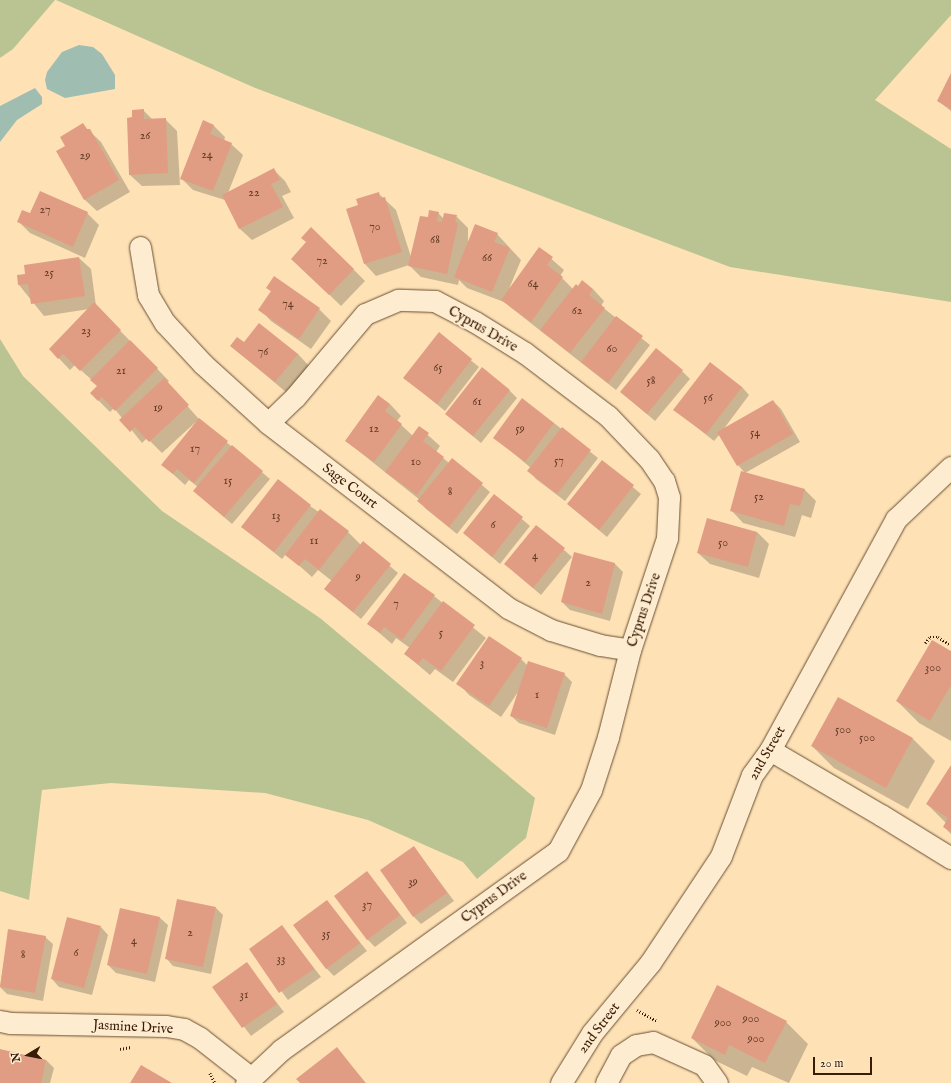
<!DOCTYPE html>
<html>
<head>
<meta charset="utf-8">
<style>
	body { margin:0 }
	#map { position:relative; width:951px; height:1083px; overflow:hidden; background:#fee2b6; font-family:"IM FELL English",serif }
	div>[style] { position:absolute }
	[style*='--x'] { left:calc(var(--x)*1px); top:calc(var(--y)*1px); width:calc(var(--w)*1px); rotate:calc(var(--a)*1deg) }
	.green>* { inset:0; background:#bac492 }
	.water>* { inset:0; background:#a0bdb2 }
	.shadow>* { inset:0; background:#0003 }
	.building>* { inset:0; background:#e19d84 }
	.path>* { height:2.5px; margin-top:-1.25px; transform-origin:0; background:repeating-linear-gradient(90deg,#391c06 0 1px,transparent 0 3px) }
	.roads { filter:drop-shadow(0 0 1px #6a4e32) drop-shadow(0 0 1px #6a4e32) }
	.minor>* { height:21px; margin:-10.5px; padding:0 10.5px; transform-origin:10.5px; border-radius:10.5px; background:#feecd0 }
	span { translate:-50% -50%; white-space:nowrap; text-align:center; line-height:1.15; -webkit-text-stroke:3.5px #feecd0; paint-order:stroke }
	.number-label { font-size:12px; color:#633c26 }
	.number-label span { -webkit-text-stroke-width:0 }
	.street-label { font-size:14px; color:#391c06 }
	.north { position:absolute; left:8px; top:1035px; width:40px; height:40px; -webkit-text-stroke:3px #feecd0; paint-order:stroke; rotate:260deg; font-size:11px; font-weight:700; line-height:16px; text-align:center; color:#391c06 }
	.north::after { content:''; display:block; margin:auto; width:14px; height:18px; background:#391c06; clip-path:polygon(50% 0,100% 100%,50% 72%,0 100%) }
	.scale { position:absolute; left:813px; top:1057px; width:59px; height:18px; box-sizing:border-box; border:2px solid #391c06; border-top:0; padding-left:5px; font-size:12px; line-height:14px; white-space:nowrap; color:#391c06; -webkit-text-stroke:3px #feecd0; paint-order:stroke }
</style>
</head>
<body>
<div id="map">
	<div class="green">
		<i style="clip-path:polygon(0 0,55px 0,13px 49px,0 58px)"></i>
		<i style="clip-path:polygon(56px 0,951px 0,951px 15px,875px 100px,951px 149px,951px 302px,730px 267px,253px 87px)"></i>
		<i style="clip-path:polygon(0 339px,23px 376px,162px 511px,320px 618px,535px 798px,526px 838px,477px 879px,463px 862px,368px 820px,265px 793px,111px 783px,42px 790px,29px 900px,0 891px)"></i>
	</div>
	<div class="water">
		<i style="clip-path:polygon(79px 45px,93px 47px,102px 54px,115px 75px,115px 89px,65px 98px,47px 89px,45px 80px,47px 72px,62px 52px)"></i>
		<i style="clip-path:polygon(35px 88px,42px 97px,42px 104px,17px 120px,0 142px,0 106px)"></i>
	</div>
	<div class="shadow">
		<i style="clip-path:polygon(951px 75px,951px 111px,938px 101px)"></i>
		<i style="clip-path:polygon(143px 110px,153px 120px,165px 119px,177px 131px,180px 185px,142px 186px,130px 175px,133px 118px)"></i>
		<i style="clip-path:polygon(83px 125px,101px 142px,130px 192px,97px 211px,85px 200px,58px 152px,66px 147px)"></i>
		<i style="clip-path:polygon(213px 125px,225px 137px,224px 141px,231px 144px,243px 155px,228px 193px,274px 170px,285px 181px,291px 192px,282px 196px,294px 218px,252px 240px,240px 229px,225px 200px,193px 190px,181px 178px)"></i>
		<i style="clip-path:polygon(378px 193px,396px 210px,411px 257px,428px 219px,438px 213px,444px 219px,456px 216px,468px 228px,468px 242px,497px 234px,521px 260px,509px 289px,540px 249px,564px 270px,560px 276px,573px 289px,593px 289px,604px 301px,601px 306px,650px 345px,616px 390px,504px 302px,467px 288px,459px 280px,458px 285px,421px 277px,409px 265px,376px 276px,365px 264px,359px 206px)"></i>
		<i style="clip-path:polygon(87px 213px,99px 225px,85px 258px,30px 233px,18px 221px,31px 215px)"></i>
		<i style="clip-path:polygon(79px 258px,91px 269px,96px 306px,169px 381px,167px 383px,198px 418px,270px 479px,232px 524px,194px 491px,198px 487px,189px 480px,185px 485px,163px 465px,199px 419px,162px 453px,147px 438px,142px 443px,114px 408px,110px 412px,91px 393px,98px 386px,93px 381px,75px 365px,70px 370px,50px 349px,89px 309px,44px 316px,19px 285px,26px 275px)"></i>
		<i style="clip-path:polygon(353px 269px,365px 281px,341px 306px,304px 270px)"></i>
		<i style="clip-path:polygon(274px 278px,319px 309px,331px 321px,311px 349px,271px 321px,260px 309px,272px 292px,267px 288px)"></i>
		<i style="clip-path:polygon(439px 334px,479px 367px,445px 411px,405px 378px)"></i>
		<i style="clip-path:polygon(244px 344px,298px 354px,309px 366px,287px 393px,231px 346px)"></i>
		<i style="clip-path:polygon(682px 371px,690px 379px,655px 421px,621px 392px)"></i>
		<i style="clip-path:polygon(742px 387px,749px 395px,723px 430px,773px 401px,781px 409px,800px 442px,745px 473px,738px 465px,720px 434px,714px 441px,675px 410px)"></i>
		<i style="clip-path:polygon(509px 390px,517px 398px,481px 443px,446px 414px)"></i>
		<i style="clip-path:polygon(390px 404px,401px 416px,397px 421px,413px 436px,419px 427px,440px 446px,436px 452px,449px 463px,452px 459px,490px 492px,457px 534px,426px 509px,419px 501px,420px 500px,346px 441px)"></i>
		<i style="clip-path:polygon(554px 423px,598px 458px,565px 501px,536px 479px,529px 471px,531px 468px,494px 437px)"></i>
		<i style="clip-path:polygon(602px 461px,641px 494px,607px 537px,568px 504px)"></i>
		<i style="clip-path:polygon(804px 489px,816px 501px,811px 518px,802px 515px,795px 537px,743px 523px,732px 511px)"></i>
		<i style="clip-path:polygon(494px 495px,530px 526px,500px 564px,464px 533px)"></i>
		<i style="clip-path:polygon(310px 506px,348px 532px,361px 545px,363px 543px,398px 573px,361px 619px,325px 589px,332px 581px,318px 570px,312px 577px,286px 554px,282px 559px,242px 527px)"></i>
		<i style="clip-path:polygon(537px 526px,572px 557px,541px 595px,513px 571px)"></i>
		<i style="clip-path:polygon(757px 532px,769px 544px,759px 578px,710px 564px,698px 553px)"></i>
		<i style="clip-path:polygon(575px 554px,615px 564px,623px 572px,610px 621px,570px 610px,562px 602px)"></i>
		<i style="clip-path:polygon(434px 596px,486px 638px,453px 682px,435px 669px,430px 675px,405px 654px,410px 648px,396px 638px,392px 644px,369px 624px)"></i>
		<i style="clip-path:polygon(951px 653px,951px 741px,919px 723px,897px 701px)"></i>
		<i style="clip-path:polygon(521px 659px,527px 665px,564px 674px,572px 682px,555px 735px,519px 723px,511px 716px,518px 692px,501px 717px,469px 695px,458px 683px)"></i>
		<i style="clip-path:polygon(839px 698px,913px 739px,935px 761px,908px 809px,834px 768px,812px 746px)"></i>
		<i style="clip-path:polygon(951px 766px,951px 834px,944px 827px,946px 823px,927px 804px)"></i>
		<i style="clip-path:polygon(414px 847px,454px 901px,421px 924px,413px 916px)"></i>
		<i style="clip-path:polygon(367px 872px,407px 923px,375px 947px,367px 939px)"></i>
		<i style="clip-path:polygon(327px 901px,367px 951px,334px 976px,326px 968px)"></i>
		<i style="clip-path:polygon(216px 908px,223px 915px,211px 974px,173px 966px,166px 958px)"></i>
		<i style="clip-path:polygon(121px 909px,160px 918px,168px 925px,155px 982px,116px 973px,108px 965px)"></i>
		<i style="clip-path:polygon(282px 926px,321px 977px,288px 1000px,250px 949px)"></i>
		<i style="clip-path:polygon(101px 927px,108px 935px,92px 995px,59px 987px,52px 979px)"></i>
		<i style="clip-path:polygon(9px 930px,45px 937px,53px 944px,43px 1001px,7px 994px,0 987px)"></i>
		<i style="clip-path:polygon(246px 963px,284px 1012px,251px 1036px,214px 987px)"></i>
		<i style="clip-path:polygon(786px 1022px,808px 1044px,789px 1083px,752px 1067px,747px 1076px,714px 1060px,692px 1038px)"></i>
		<i style="clip-path:polygon(337px 1048px,366px 1083px,301px 1083px)"></i>
		<i style="clip-path:polygon(0 1050px,46px 1060px,54px 1068px,50px 1083px,0 1083px)"></i>
	</div>
	<div class="building">
		<i style="clip-path:polygon(951px 73px,951px 109px,937px 101px)"></i>
		<i style="clip-path:polygon(144px 109px,144px 119px,166px 118px,168px 173px,129px 175px,127px 118px,132px 117px,132px 110px)"></i>
		<i style="clip-path:polygon(203px 120px,214px 125px,210px 134px,232px 143px,213px 191px,180px 179px)"></i>
		<i style="clip-path:polygon(83px 123px,87px 129px,90px 129px,119px 180px,84px 200px,56px 151px,65px 146px,60px 137px)"></i>
		<i style="clip-path:polygon(274px 168px,280px 180px,271px 184px,283px 207px,239px 229px,222px 195px)"></i>
		<i style="clip-path:polygon(40px 191px,88px 212px,73px 247px,17px 222px,22px 210px,30px 213px)"></i>
		<i style="clip-path:polygon(379px 192px,380px 198px,385px 197px,402px 252px,364px 264px,346px 209px,358px 205px,356px 199px)"></i>
		<i style="clip-path:polygon(429px 210px,439px 212px,437px 221px,442px 222px,444px 213px,457px 215px,455px 222px,458px 223px,447px 274px,408px 266px,420px 216px,428px 217px)"></i>
		<i style="clip-path:polygon(475px 224px,498px 233px,494px 242px,510px 248px,492px 292px,454px 277px)"></i>
		<i style="clip-path:polygon(311px 227px,354px 269px,329px 295px,291px 259px,306px 242px,301px 238px)"></i>
		<i style="clip-path:polygon(539px 247px,553px 257px,547px 265px,563px 277px,531px 322px,501px 300px)"></i>
		<i style="clip-path:polygon(79px 257px,85px 296px,31px 304px,28px 284px,18px 285px,17px 275px,25px 274px,24px 265px)"></i>
		<i style="clip-path:polygon(274px 276px,320px 308px,299px 339px,258px 310px,271px 291px,266px 288px)"></i>
		<i style="clip-path:polygon(582px 280px,593px 289px,589px 295px,605px 308px,570px 353px,540px 330px,576px 284px,578px 286px)"></i>
		<i style="clip-path:polygon(94px 302px,121px 330px,80px 371px,63px 354px,58px 359px,49px 349px)"></i>
		<i style="clip-path:polygon(616px 316px,643px 336px,608px 383px,581px 362px)"></i>
		<i style="clip-path:polygon(259px 323px,298px 354px,275px 382px,230px 346px,237px 337px,244px 342px)"></i>
		<i style="clip-path:polygon(439px 332px,472px 359px,437px 404px,403px 378px)"></i>
		<i style="clip-path:polygon(130px 340px,158px 368px,115px 411px,102px 397px,98px 401px,90px 393px,97px 386px,90px 380px)"></i>
		<i style="clip-path:polygon(656px 348px,683px 370px,647px 414px,620px 392px)"></i>
		<i style="clip-path:polygon(710px 362px,742px 387px,706px 434px,673px 410px)"></i>
		<i style="clip-path:polygon(482px 367px,510px 390px,473px 436px,445px 414px)"></i>
		<i style="clip-path:polygon(164px 378px,189px 405px,149px 442px,135px 427px,130px 432px,119px 420px)"></i>
		<i style="clip-path:polygon(378px 395px,390px 404px,385px 411px,402px 424px,374px 462px,345px 441px)"></i>
		<i style="clip-path:polygon(522px 398px,554px 423px,525px 462px,493px 438px)"></i>
		<i style="clip-path:polygon(773px 400px,793px 434px,737px 466px,717px 432px)"></i>
		<i style="clip-path:polygon(199px 418px,228px 441px,194px 483px,177px 469px,173px 474px,161px 465px)"></i>
		<i style="clip-path:polygon(419px 426px,429px 433px,423px 441px,444px 457px,417px 495px,385px 472px)"></i>
		<i style="clip-path:polygon(562px 427px,591px 450px,557px 494px,527px 471px)"></i>
		<i style="clip-path:polygon(232px 445px,263px 471px,224px 517px,193px 491px)"></i>
		<i style="clip-path:polygon(452px 458px,483px 483px,449px 527px,417px 501px)"></i>
		<i style="clip-path:polygon(602px 460px,634px 485px,599px 530px,567px 504px)"></i>
		<i style="clip-path:polygon(741px 471px,805px 489px,800px 506px,790px 504px,784px 526px,730px 511px)"></i>
		<i style="clip-path:polygon(278px 479px,311px 505px,274px 552px,241px 527px)"></i>
		<i style="clip-path:polygon(494px 494px,523px 517px,492px 557px,463px 533px)"></i>
		<i style="clip-path:polygon(320px 509px,349px 531px,319px 570px,305px 559px,299px 566px,285px 555px)"></i>
		<i style="clip-path:polygon(707px 518px,757px 532px,748px 567px,697px 553px)"></i>
		<i style="clip-path:polygon(536px 525px,565px 548px,533px 588px,504px 564px)"></i>
		<i style="clip-path:polygon(363px 541px,391px 564px,353px 612px,324px 589px)"></i>
		<i style="clip-path:polygon(574px 552px,615px 563px,602px 614px,561px 602px)"></i>
		<i style="clip-path:polygon(404px 573px,435px 595px,402px 640px,384px 627px,380px 633px,367px 624px)"></i>
		<i style="clip-path:polygon(443px 601px,475px 625px,441px 671px,423px 658px,418px 664px,404px 654px)"></i>
		<i style="clip-path:polygon(489px 636px,522px 658px,489px 706px,456px 684px)"></i>
		<i style="clip-path:polygon(932px 640px,951px 651px,951px 685px,930px 721px,896px 701px)"></i>
		<i style="clip-path:polygon(528px 661px,565px 673px,547px 728px,510px 716px)"></i>
		<i style="clip-path:polygon(838px 697px,913px 738px,886px 788px,811px 746px)"></i>
		<i style="clip-path:polygon(951px 765px,951px 832px,943px 827px,948px 818px,926px 804px)"></i>
		<i style="clip-path:polygon(414px 846px,447px 893px,413px 917px,380px 870px)"></i>
		<i style="clip-path:polygon(367px 871px,400px 915px,367px 940px,334px 896px)"></i>
		<i style="clip-path:polygon(177px 899px,216px 907px,203px 967px,165px 959px)"></i>
		<i style="clip-path:polygon(327px 900px,360px 943px,326px 969px,293px 925px)"></i>
		<i style="clip-path:polygon(120px 908px,160px 917px,147px 974px,107px 965px)"></i>
		<i style="clip-path:polygon(67px 917px,101px 926px,84px 988px,51px 979px)"></i>
		<i style="clip-path:polygon(282px 925px,314px 969px,279px 993px,249px 949px)"></i>
		<i style="clip-path:polygon(8px 929px,46px 936px,35px 993px,0 987px)"></i>
		<i style="clip-path:polygon(247px 962px,277px 1004px,242px 1028px,212px 987px)"></i>
		<i style="clip-path:polygon(717px 985px,787px 1021px,765px 1063px,729px 1045px,725px 1055px,691px 1038px)"></i>
		<i style="clip-path:polygon(337px 1047px,365px 1083px,300px 1083px,296px 1079px)"></i>
		<i style="clip-path:polygon(0 1049px,46px 1060px,41px 1083px,0 1083px)"></i>
		<i style="clip-path:polygon(141px 1065px,172px 1083px,130px 1083px)"></i>
	</div>
	<div class="path">
		<i style="--x:925;--y:643;--w:8;--a:-50"></i>
		<i style="--x:930;--y:637;--w:8;--a:0"></i>
		<i style="--x:938;--y:637;--w:15;--a:32"></i>
		<i style="--x:637;--y:1010;--w:23;--a:29"></i>
		<i style="--x:120;--y:1049;--w:11;--a:-10"></i>
		<i style="--x:210;--y:1073;--w:11;--a:63"></i>
	</div>
	<div class="roads">
		<div class="minor">
			<i style="--x:140;--y:247;--w:49;--a:80.5"></i>
			<i style="--x:148;--y:295;--w:33;--a:59"></i>
			<i style="--x:165;--y:323;--w:56;--a:47.2"></i>
			<i style="--x:203;--y:364;--w:88;--a:42.2"></i>
			<i style="--x:268;--y:423;--w:303;--a:37.6"></i>
			<i style="--x:508;--y:608;--w:48;--a:27.1"></i>
			<i style="--x:551;--y:630;--w:51;--a:17"></i>
			<i style="--x:600;--y:645;--w:30;--a:9"></i>
			<i style="--x:770;--y:750;--w:129;--a:30.4"></i>
			<i style="--x:881;--y:815;--w:82;--a:31.6"></i>
			<i style="--x:0;--y:1021;--w:10;--a:11"></i>
			<i style="--x:10;--y:1023;--w:156;--a:1.1"></i>
			<i style="--x:166;--y:1026;--w:18;--a:9"></i>
			<i style="--x:184;--y:1029;--w:18;--a:29"></i>
			<i style="--x:200;--y:1038;--w:65;--a:38.1"></i>
			<i style="--x:246;--y:1083;--w:48;--a:-43.3"></i>
			<i style="--x:281;--y:1050;--w:341;--a:-35.7"></i>
			<i style="--x:558;--y:851;--w:69;--a:-61.6"></i>
			<i style="--x:591;--y:790;--w:56;--a:-72.2"></i>
			<i style="--x:608;--y:737;--w:90;--a:-75.8"></i>
			<i style="--x:630;--y:650;--w:118;--a:-71.7"></i>
			<i style="--x:667;--y:538;--w:41;--a:-87.2"></i>
			<i style="--x:669;--y:497;--w:17;--a:-107"></i>
			<i style="--x:664;--y:481;--w:27;--a:-124"></i>
			<i style="--x:649;--y:459;--w:59;--a:-133.6"></i>
			<i style="--x:608;--y:416;--w:104;--a:-142.8"></i>
			<i style="--x:525;--y:353;--w:59;--a:-148.2"></i>
			<i style="--x:475;--y:322;--w:45;--a:-152.3"></i>
			<i style="--x:435;--y:301;--w:37;--a:-178"></i>
			<i style="--x:398;--y:300;--w:36;--a:157"></i>
			<i style="--x:365;--y:314;--w:109;--a:130.1"></i>
			<i style="--x:295;--y:397;--w:37;--a:136"></i>
			<i style="--x:561;--y:1083;--w:59;--a:-58.2"></i>
			<i style="--x:592;--y:1033;--w:91;--a:-50.4"></i>
			<i style="--x:650;--y:963;--w:128;--a:-56.4"></i>
			<i style="--x:721;--y:856;--w:87;--a:-69.1"></i>
			<i style="--x:752;--y:775;--w:31;--a:-54"></i>
			<i style="--x:770;--y:750;--w:263;--a:-61.4"></i>
			<i style="--x:896;--y:519;--w:76;--a:-43.4"></i>
			<i style="--x:606;--y:1083;--w:32;--a:-62"></i>
			<i style="--x:621;--y:1055;--w:18;--a:-34"></i>
			<i style="--x:636;--y:1045;--w:17;--a:-10"></i>
			<i style="--x:653;--y:1042;--w:56;--a:24.3"></i>
			<i style="--x:704;--y:1065;--w:22;--a:54"></i>
		</div>
	</div>
	<div class="number-label">
		<span style="left:145px;top:136px">26</span>
		<span style="left:207px;top:155px">24</span>
		<span style="left:85px;top:156px">29</span>
		<span style="left:254px;top:193px">22</span>
		<span style="left:45px;top:210px">27</span>
		<span style="left:375px;top:227px">70</span>
		<span style="left:435px;top:240px">68</span>
		<span style="left:487px;top:258px">66</span>
		<span style="left:322px;top:261px">72</span>
		<span style="left:49px;top:273px">25</span>
		<span style="left:533px;top:284px">64</span>
		<span style="left:288px;top:304px">74</span>
		<span style="left:577px;top:311px">62</span>
		<span style="left:86px;top:331px">23</span>
		<span style="left:612px;top:349px">60</span>
		<span style="left:263px;top:352px">76</span>
		<span style="left:438px;top:368px">65</span>
		<span style="left:121px;top:371px">21</span>
		<span style="left:651px;top:381px">58</span>
		<span style="left:708px;top:398px">56</span>
		<span style="left:477px;top:402px">61</span>
		<span style="left:158px;top:408px">19</span>
		<span style="left:374px;top:429px">12</span>
		<span style="left:520px;top:429px">59</span>
		<span style="left:755px;top:433px">54</span>
		<span style="left:195px;top:449px">17</span>
		<span style="left:559px;top:461px">57</span>
		<span style="left:416px;top:462px">10</span>
		<span style="left:228px;top:481px">15</span>
		<span style="left:450px;top:492px">8</span>
		<span style="left:759px;top:497px">52</span>
		<span style="left:276px;top:516px">13</span>
		<span style="left:493px;top:525px">6</span>
		<span style="left:314px;top:541px">11</span>
		<span style="left:723px;top:543px">50</span>
		<span style="left:535px;top:556px">4</span>
		<span style="left:358px;top:577px">9</span>
		<span style="left:588px;top:583px">2</span>
		<span style="left:396px;top:604px">7</span>
		<span style="left:441px;top:633px">5</span>
		<span style="left:482px;top:663px">3</span>
		<span style="left:933px;top:668px">300</span>
		<span style="left:537px;top:695px">1</span>
		<span style="left:843px;top:730px">500</span>
		<span style="left:867px;top:738px">500</span>
		<span style="left:413px;top:882px">39</span>
		<span style="left:367px;top:905px">37</span>
		<span style="left:190px;top:933px">2</span>
		<span style="left:326px;top:934px">35</span>
		<span style="left:134px;top:941px">4</span>
		<span style="left:76px;top:953px">6</span>
		<span style="left:23px;top:955px">8</span>
		<span style="left:281px;top:959px">33</span>
		<span style="left:244px;top:995px">31</span>
		<span style="left:751px;top:1019px">900</span>
		<span style="left:723px;top:1023px">900</span>
		<span style="left:756px;top:1039px">900</span>
	</div>
	<div class="street-label">
		<span style="left:483px;top:329px;rotate:30deg">Cyprus Drive</span>
		<span style="left:350px;top:486px;rotate:37deg">Sage Court</span>
		<span style="left:644px;top:610px;rotate:-71deg">Cyprus Drive</span>
		<span style="left:767px;top:753px;rotate:-60deg">2nd Street</span>
		<span style="left:494px;top:897px;rotate:-36deg">Cyprus Drive</span>
		<span style="left:133px;top:1027px;rotate:3deg">Jasmine Drive</span>
		<span style="left:599px;top:1028px;rotate:-53deg">2nd Street</span>
	</div>
	<div class="north">N</div>
	<div class="scale">20 m</div>
</div>
</body>
</html>
